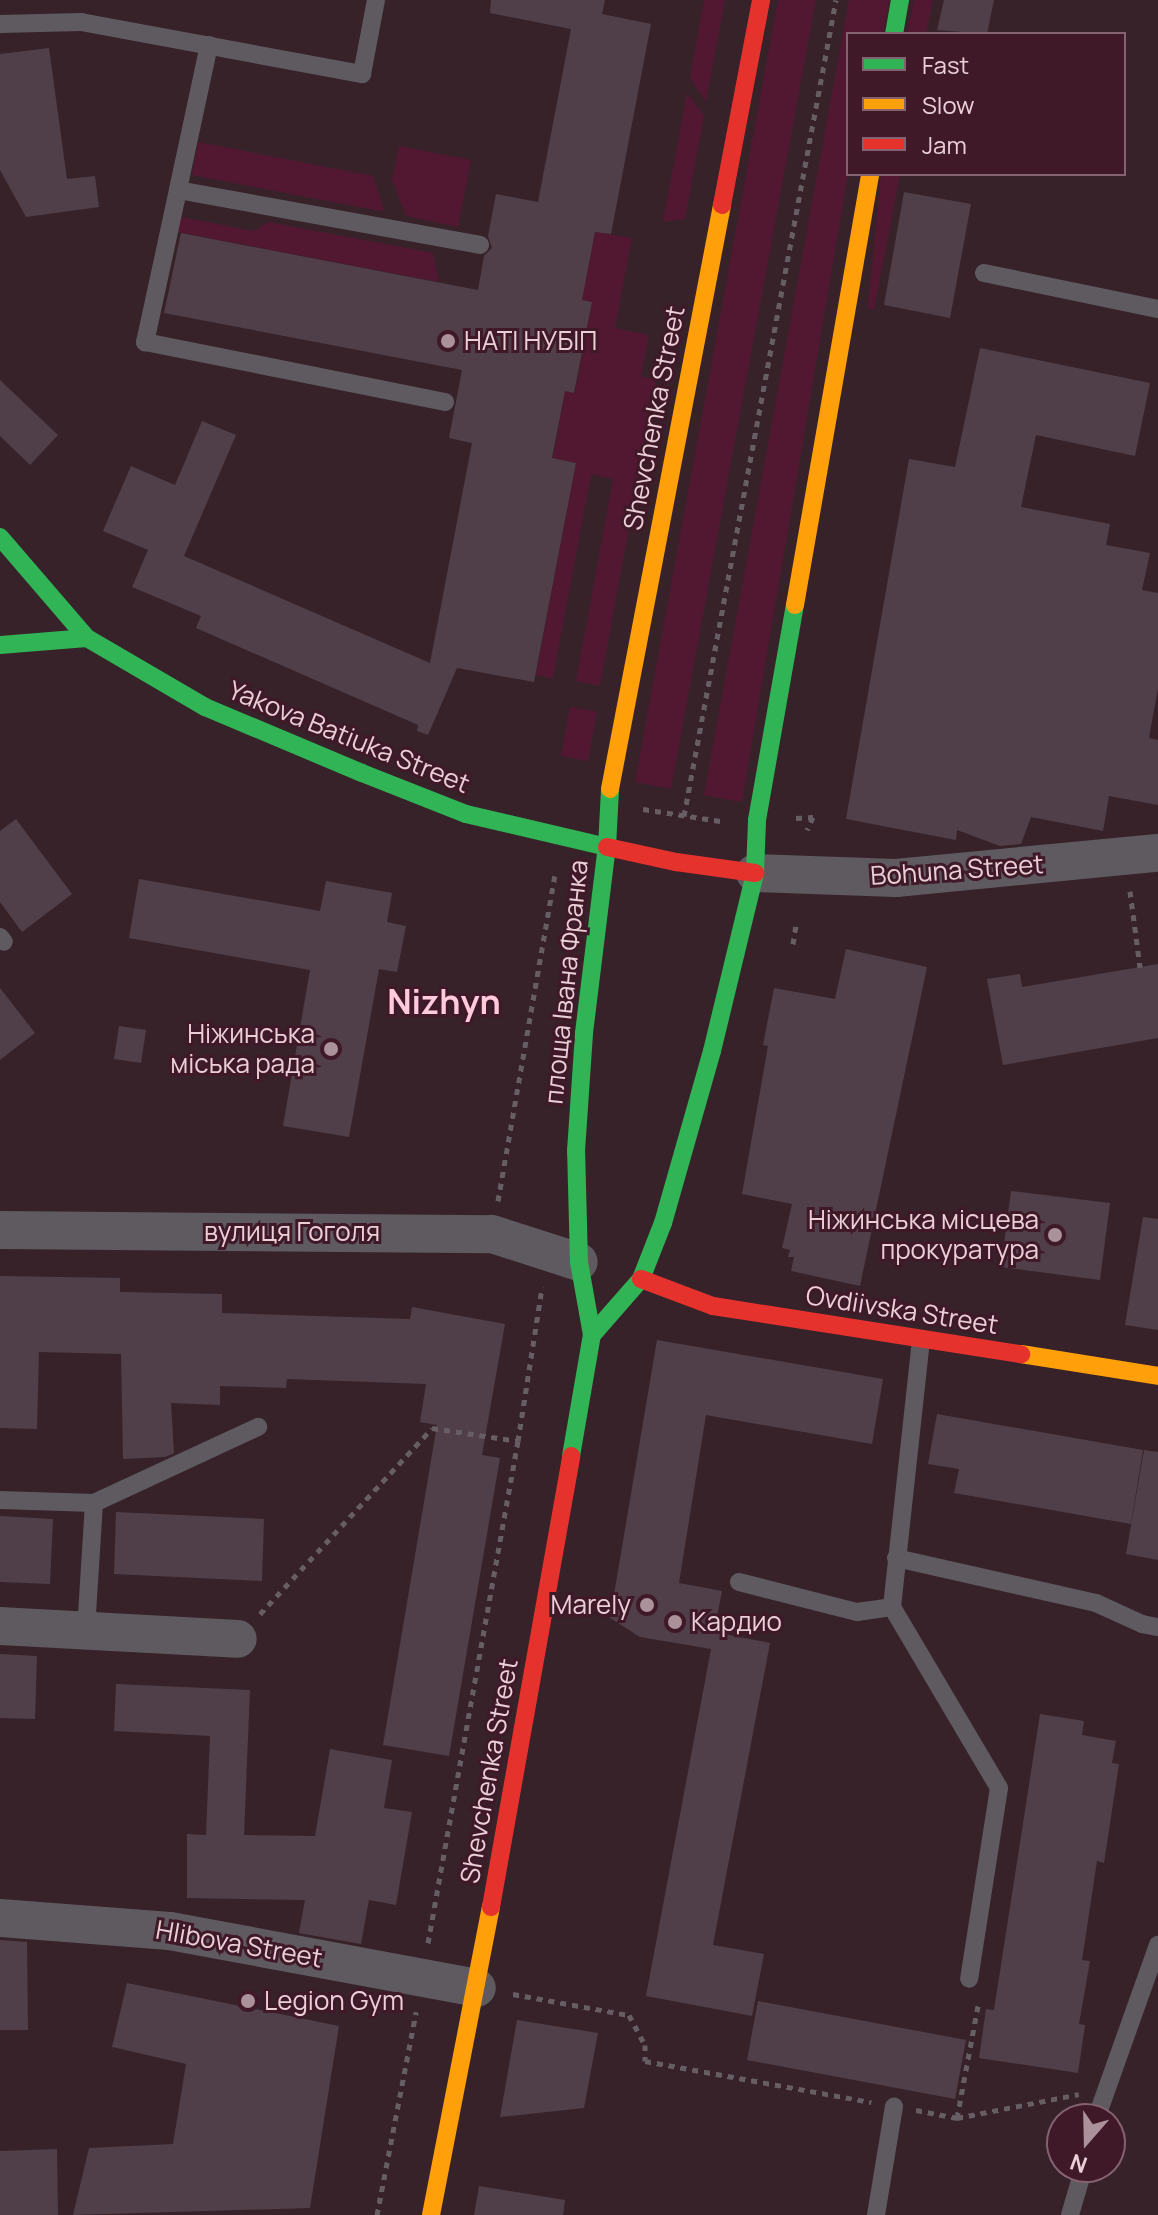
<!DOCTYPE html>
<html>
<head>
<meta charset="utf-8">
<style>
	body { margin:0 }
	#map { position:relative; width:1158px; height:2215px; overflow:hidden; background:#37222a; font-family:Manrope,sans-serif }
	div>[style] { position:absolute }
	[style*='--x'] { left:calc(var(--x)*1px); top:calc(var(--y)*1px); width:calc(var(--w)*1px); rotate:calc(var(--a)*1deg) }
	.green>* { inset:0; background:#521832 }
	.building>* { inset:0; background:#503f48 }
	.path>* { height:5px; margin-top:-2.5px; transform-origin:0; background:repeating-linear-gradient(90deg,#675e64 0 6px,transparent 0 12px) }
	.lane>* { height:18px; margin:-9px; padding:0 9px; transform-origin:9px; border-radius:9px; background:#5f5a60 }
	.street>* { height:38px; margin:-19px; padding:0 19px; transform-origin:19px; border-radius:19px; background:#5f5a60 }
	.fast>* { height:18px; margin:-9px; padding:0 9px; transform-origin:9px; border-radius:9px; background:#30b455 }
	.slow>* { height:18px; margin:-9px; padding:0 9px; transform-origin:9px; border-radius:9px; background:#ff9f0a }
	.jam>* { height:18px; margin:-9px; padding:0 9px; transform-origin:9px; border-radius:9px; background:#e5322d }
	.dots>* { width:22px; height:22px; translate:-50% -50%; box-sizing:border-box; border:4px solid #401929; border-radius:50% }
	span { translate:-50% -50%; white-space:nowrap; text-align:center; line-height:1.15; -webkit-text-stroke:6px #401929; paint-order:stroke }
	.poi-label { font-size:26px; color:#eacfd7 }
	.left { translate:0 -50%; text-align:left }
	.right { translate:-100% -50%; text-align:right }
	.street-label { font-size:26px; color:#eacfd7 }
	.district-label { font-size:34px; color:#ffcadb; font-weight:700 }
	.legend { position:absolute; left:846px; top:32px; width:280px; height:144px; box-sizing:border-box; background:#401929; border:2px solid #84626f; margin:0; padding:10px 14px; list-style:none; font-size:24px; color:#eacfd7 }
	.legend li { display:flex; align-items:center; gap:16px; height:40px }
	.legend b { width:40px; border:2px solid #84626f }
	.north { position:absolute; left:1046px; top:2103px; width:80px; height:80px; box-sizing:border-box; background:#401929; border:2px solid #84626f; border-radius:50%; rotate:200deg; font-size:22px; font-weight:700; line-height:32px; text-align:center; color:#eacfd7 }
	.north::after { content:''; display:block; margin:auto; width:28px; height:36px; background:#ab929a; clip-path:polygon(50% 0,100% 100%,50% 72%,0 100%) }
</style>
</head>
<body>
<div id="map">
	<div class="green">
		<i style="clip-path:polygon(704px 0,725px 0,706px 102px,690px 78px)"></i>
		<i style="clip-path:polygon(778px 0,816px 0,671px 789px,635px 782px)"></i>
		<i style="clip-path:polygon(849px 0,889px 0,883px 34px,848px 34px,848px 174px,742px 802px,704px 795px)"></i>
		<i style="clip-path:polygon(914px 0,933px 0,926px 34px,907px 34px)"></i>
		<i style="clip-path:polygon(687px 93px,704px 116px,685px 219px,663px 222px)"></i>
		<i style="clip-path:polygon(198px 142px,373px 176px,385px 212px,192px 175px)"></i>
		<i style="clip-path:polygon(399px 146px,471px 160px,458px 227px,406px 216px,392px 180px)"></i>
		<i style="clip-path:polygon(881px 174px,900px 174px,874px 310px,868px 308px)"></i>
		<i style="clip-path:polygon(180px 217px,254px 231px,268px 222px,433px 253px,439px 282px,177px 232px)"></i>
		<i style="clip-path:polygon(595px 232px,632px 238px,615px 328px,649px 335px,641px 376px,656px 380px,600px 686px,576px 681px,613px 479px,591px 474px,553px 678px,536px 675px,576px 463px,553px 458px,565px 391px,575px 393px,592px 302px,582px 300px)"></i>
		<i style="clip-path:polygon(570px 707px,597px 712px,588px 761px,561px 756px)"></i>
	</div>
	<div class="building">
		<i style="clip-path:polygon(491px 0,605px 0,602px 14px,651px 24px,611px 234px,595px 232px,582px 300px,592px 302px,574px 393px,565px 391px,552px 458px,576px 463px,534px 682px,457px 668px,428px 735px,417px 731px,418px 725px,196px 628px,201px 616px,132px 587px,148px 550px,103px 531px,131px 466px,175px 485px,202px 421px,236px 435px,184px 556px,430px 663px,472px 443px,449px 438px,462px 370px,164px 313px,181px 233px,478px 290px,484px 256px,492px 248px,488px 236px,496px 194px,538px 202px,571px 29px,490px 13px)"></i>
		<i style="clip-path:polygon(944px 0,994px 0,987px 34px,937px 30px)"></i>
		<i style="clip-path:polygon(49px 48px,67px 179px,95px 176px,99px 207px,26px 217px,0 170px,0 54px)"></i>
		<i style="clip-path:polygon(904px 192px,971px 204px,950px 318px,884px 305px)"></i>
		<i style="clip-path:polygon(980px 348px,1150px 383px,1135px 456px,1036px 435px,1021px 507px,1110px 524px,1106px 545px,1150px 553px,1142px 590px,1158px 593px,1158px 688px,1149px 738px,1158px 740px,1158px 805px,1109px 796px,1103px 831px,1031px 817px,1021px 844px,1000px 846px,957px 830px,956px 840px,846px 819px,909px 459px,955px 467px)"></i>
		<i style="clip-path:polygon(0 380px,58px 435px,30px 465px,0 436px)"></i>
		<i style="clip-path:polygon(16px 819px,72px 894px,22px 932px,0 902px,0 831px)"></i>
		<i style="clip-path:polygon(139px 879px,320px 911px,326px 881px,392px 893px,387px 922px,406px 926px,397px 972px,379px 969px,349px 1137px,283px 1126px,310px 970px,129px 938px)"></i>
		<i style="clip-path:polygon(846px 949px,927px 967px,860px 1286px,791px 1271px,794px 1257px,788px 1257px,790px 1250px,782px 1248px,792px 1204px,742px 1194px,768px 1046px,763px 1045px,774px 988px,835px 999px)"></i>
		<i style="clip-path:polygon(1158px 964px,1158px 1038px,1003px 1065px,987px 979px,1020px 974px,1022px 987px)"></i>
		<i style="clip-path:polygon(0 988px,35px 1033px,0 1060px)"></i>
		<i style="clip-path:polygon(119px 1026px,146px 1030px,141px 1063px,114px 1059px)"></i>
		<i style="clip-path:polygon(1011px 1191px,1110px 1203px,1100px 1280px,1001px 1267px)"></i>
		<i style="clip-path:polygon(1143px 1217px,1158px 1219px,1158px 1330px,1125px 1325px)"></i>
		<i style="clip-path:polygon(0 1276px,120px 1278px,120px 1292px,222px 1294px,222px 1313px,410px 1319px,412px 1307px,505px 1324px,482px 1455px,500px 1458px,449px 1756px,383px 1745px,437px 1425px,420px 1422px,426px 1384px,287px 1379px,286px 1388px,220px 1386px,220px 1405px,171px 1403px,174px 1453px,165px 1457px,123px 1459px,121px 1354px,39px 1352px,37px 1429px,0 1428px)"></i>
		<i style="clip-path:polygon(657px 1340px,883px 1379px,872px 1444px,706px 1415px,679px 1583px,722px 1591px,714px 1632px,770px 1643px,713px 1945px,764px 1954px,752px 2016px,646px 1996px,711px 1649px,640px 1637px,610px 1618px)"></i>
		<i style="clip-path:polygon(937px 1414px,1143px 1450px,1131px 1524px,954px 1493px,959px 1469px,928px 1464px)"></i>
		<i style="clip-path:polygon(1144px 1450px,1158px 1452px,1158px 1560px,1126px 1554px)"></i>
		<i style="clip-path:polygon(116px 1512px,264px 1519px,262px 1581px,114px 1574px)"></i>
		<i style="clip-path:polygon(0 1516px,53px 1519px,50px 1584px,0 1582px)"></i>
		<i style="clip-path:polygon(0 1654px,37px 1656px,35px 1719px,0 1718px)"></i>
		<i style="clip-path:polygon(116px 1684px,250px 1690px,244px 1835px,315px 1836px,330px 1749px,392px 1760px,384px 1808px,412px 1812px,396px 1905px,369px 1900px,361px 1944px,299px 1933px,305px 1900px,187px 1898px,187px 1834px,206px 1835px,210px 1736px,114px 1731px)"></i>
		<i style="clip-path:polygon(1040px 1714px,1084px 1721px,1082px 1735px,1116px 1741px,1112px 1763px,1119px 1764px,1104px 1863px,1097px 1861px,1082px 1960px,1090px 1961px,1079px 2024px,1085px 2025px,1078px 2073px,979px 2058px,986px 2009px,994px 2010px)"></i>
		<i style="clip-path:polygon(0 1940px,27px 1942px,28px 2030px,0 2030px)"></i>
		<i style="clip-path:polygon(127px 1983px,339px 2026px,310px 2208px,73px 2215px,89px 2148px,173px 2144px,186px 2064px,112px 2047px)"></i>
		<i style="clip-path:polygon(758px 2001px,966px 2040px,955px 2099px,747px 2060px)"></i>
		<i style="clip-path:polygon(517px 2020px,598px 2033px,584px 2108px,500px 2117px)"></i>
		<i style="clip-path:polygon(57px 2149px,58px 2215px,0 2215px,0 2151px)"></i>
		<i style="clip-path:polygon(479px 2186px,565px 2200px,563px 2215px,474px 2215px)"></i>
	</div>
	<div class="path">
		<i style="--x:643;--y:809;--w:78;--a:8.9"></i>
		<i style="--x:684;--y:816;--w:830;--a:-79.45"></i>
		<i style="--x:796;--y:818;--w:17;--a:-3"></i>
		<i style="--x:813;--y:817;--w:14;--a:115"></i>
		<i style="--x:1130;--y:891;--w:77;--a:82.5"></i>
		<i style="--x:793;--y:944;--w:19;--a:-81"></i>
		<i style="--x:498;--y:1201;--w:331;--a:-80.1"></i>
		<i style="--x:260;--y:1614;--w:253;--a:-47.2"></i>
		<i style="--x:432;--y:1428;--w:87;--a:8.6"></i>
		<i style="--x:428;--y:1943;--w:510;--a:-79.84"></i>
		<i style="--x:518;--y:1441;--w:156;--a:-81.1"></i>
		<i style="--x:513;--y:1994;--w:118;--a:10.3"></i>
		<i style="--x:629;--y:2015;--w:34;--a:62"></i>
		<i style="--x:645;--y:2045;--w:16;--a:90"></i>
		<i style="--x:645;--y:2061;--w:230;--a:10.3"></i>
		<i style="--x:916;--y:2110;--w:42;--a:11"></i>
		<i style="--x:957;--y:2118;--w:124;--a:-11.1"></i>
		<i style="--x:957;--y:2118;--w:119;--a:-79.4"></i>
		<i style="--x:377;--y:2215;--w:207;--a:-79.1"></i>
	</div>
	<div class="lane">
		<i style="--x:0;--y:24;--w:81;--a:-1.4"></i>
		<i style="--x:81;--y:22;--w:286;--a:10.5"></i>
		<i style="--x:362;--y:74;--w:75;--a:-79.3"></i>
		<i style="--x:209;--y:45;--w:148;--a:102.1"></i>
		<i style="--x:178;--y:190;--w:307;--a:10.3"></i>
		<i style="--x:178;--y:190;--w:156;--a:102.2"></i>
		<i style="--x:145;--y:342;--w:306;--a:11.3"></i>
		<i style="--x:984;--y:273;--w:178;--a:11.7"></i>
		<i style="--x:0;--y:937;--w:6;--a:51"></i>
		<i style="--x:921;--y:1340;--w:269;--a:96.2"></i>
		<i style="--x:892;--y:1607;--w:210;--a:59.4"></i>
		<i style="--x:999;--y:1788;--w:193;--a:98.9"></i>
		<i style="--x:0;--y:1500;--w:94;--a:1.8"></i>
		<i style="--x:94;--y:1503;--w:128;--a:93.6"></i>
		<i style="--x:94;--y:1503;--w:181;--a:-24.9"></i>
		<i style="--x:896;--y:1558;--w:205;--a:12.7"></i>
		<i style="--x:1096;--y:1603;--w:51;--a:24.5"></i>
		<i style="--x:1142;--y:1624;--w:16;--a:11"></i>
		<i style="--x:739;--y:1582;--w:122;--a:14.3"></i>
		<i style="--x:857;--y:1612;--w:35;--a:-8"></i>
		<i style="--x:1096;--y:2119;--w:185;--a:-70.4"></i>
		<i style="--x:876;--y:2215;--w:110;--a:-80.6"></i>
		<i style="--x:1070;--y:2215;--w:50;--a:-73.7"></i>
	</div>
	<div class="street">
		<i style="--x:755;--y:873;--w:141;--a:2"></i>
		<i style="--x:896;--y:878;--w:263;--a:-5.5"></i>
		<i style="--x:0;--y:1230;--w:492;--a:0.5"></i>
		<i style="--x:492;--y:1234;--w:91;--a:17.8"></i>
		<i style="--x:0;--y:1626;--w:238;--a:3.1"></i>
		<i style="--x:0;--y:1918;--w:170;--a:4.4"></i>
		<i style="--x:170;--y:1931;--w:312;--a:10.5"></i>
	</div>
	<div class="fast">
		<i style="--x:894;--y:34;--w:35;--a:-80"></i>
		<i style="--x:0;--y:537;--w:133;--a:49.3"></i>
		<i style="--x:0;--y:645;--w:87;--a:-4.6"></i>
		<i style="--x:87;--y:638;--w:137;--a:30.3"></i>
		<i style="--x:205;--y:707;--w:170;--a:22.8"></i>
		<i style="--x:362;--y:773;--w:112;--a:21.5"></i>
		<i style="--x:466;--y:814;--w:145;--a:13.2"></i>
		<i style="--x:592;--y:1335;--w:74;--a:-48.8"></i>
		<i style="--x:641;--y:1279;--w:60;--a:-68.6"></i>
		<i style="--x:663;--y:1223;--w:179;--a:-74.1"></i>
		<i style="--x:712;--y:1051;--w:183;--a:-76.4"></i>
		<i style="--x:755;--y:873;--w:53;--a:-87.8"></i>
		<i style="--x:757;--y:820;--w:218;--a:-80"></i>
		<i style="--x:571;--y:1456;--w:123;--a:-80.2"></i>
		<i style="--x:592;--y:1335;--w:74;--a:-100.1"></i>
		<i style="--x:579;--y:1262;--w:111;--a:-91.5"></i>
		<i style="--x:576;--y:1151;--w:118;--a:-86.1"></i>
		<i style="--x:584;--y:1033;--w:187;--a:-83"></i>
		<i style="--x:607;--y:847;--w:58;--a:-87"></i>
	</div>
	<div class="slow">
		<i style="--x:795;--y:605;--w:437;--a:-80.1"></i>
		<i style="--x:610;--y:789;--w:595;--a:-79.14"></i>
		<i style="--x:1021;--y:1354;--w:139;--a:9.1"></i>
		<i style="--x:431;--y:2215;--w:314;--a:-79"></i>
	</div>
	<div class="jam">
		<i style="--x:722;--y:205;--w:209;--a:-79.2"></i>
		<i style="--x:607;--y:847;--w:71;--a:12.3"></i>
		<i style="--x:676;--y:862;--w:80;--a:7.9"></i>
		<i style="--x:641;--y:1279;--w:77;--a:20.6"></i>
		<i style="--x:713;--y:1306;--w:312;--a:8.9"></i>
		<i style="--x:491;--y:1907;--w:458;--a:-79.9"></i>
	</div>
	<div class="dots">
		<i style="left:448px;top:341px;background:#ab929a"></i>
		<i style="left:331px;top:1049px;background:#ab929a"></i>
		<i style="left:1055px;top:1235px;background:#ab929a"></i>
		<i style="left:647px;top:1605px;background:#ab929a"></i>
		<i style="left:675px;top:1622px;background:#ab929a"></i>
		<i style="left:248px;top:2001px;background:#ab929a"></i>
	</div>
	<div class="poi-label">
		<span class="left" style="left:464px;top:341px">НАТІ НУБІП</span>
		<span class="right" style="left:315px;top:1049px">Ніжинська<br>міська рада</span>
		<span class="right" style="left:1039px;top:1235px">Ніжинська місцева<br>прокуратура</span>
		<span class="right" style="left:631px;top:1605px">Marely</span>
		<span class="left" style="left:691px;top:1622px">Кардио</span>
		<span class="left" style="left:264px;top:2001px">Legion Gym</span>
	</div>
	<div class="street-label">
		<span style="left:654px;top:418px;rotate:-79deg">Shevchenka Street</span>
		<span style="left:349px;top:737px;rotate:22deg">Yakova Batiuka Street</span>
		<span style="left:957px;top:870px;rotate:-4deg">Bohuna Street</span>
		<span style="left:566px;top:982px;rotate:-84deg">площа Івана Франка</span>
		<span style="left:292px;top:1232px">вулиця Гоголя</span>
		<span style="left:902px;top:1310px;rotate:9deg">Ovdiivska Street</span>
		<span style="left:489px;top:1771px;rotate:-80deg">Shevchenka Street</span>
		<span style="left:239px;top:1944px;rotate:10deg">Hlibova Street</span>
	</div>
	<div class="district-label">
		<span style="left:444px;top:1002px">Nizhyn</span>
	</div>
	<ul class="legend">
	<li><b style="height:10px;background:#30b455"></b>Fast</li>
	<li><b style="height:10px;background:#ff9f0a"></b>Slow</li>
	<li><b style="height:10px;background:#e5322d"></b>Jam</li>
	</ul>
	<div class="north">N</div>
</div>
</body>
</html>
